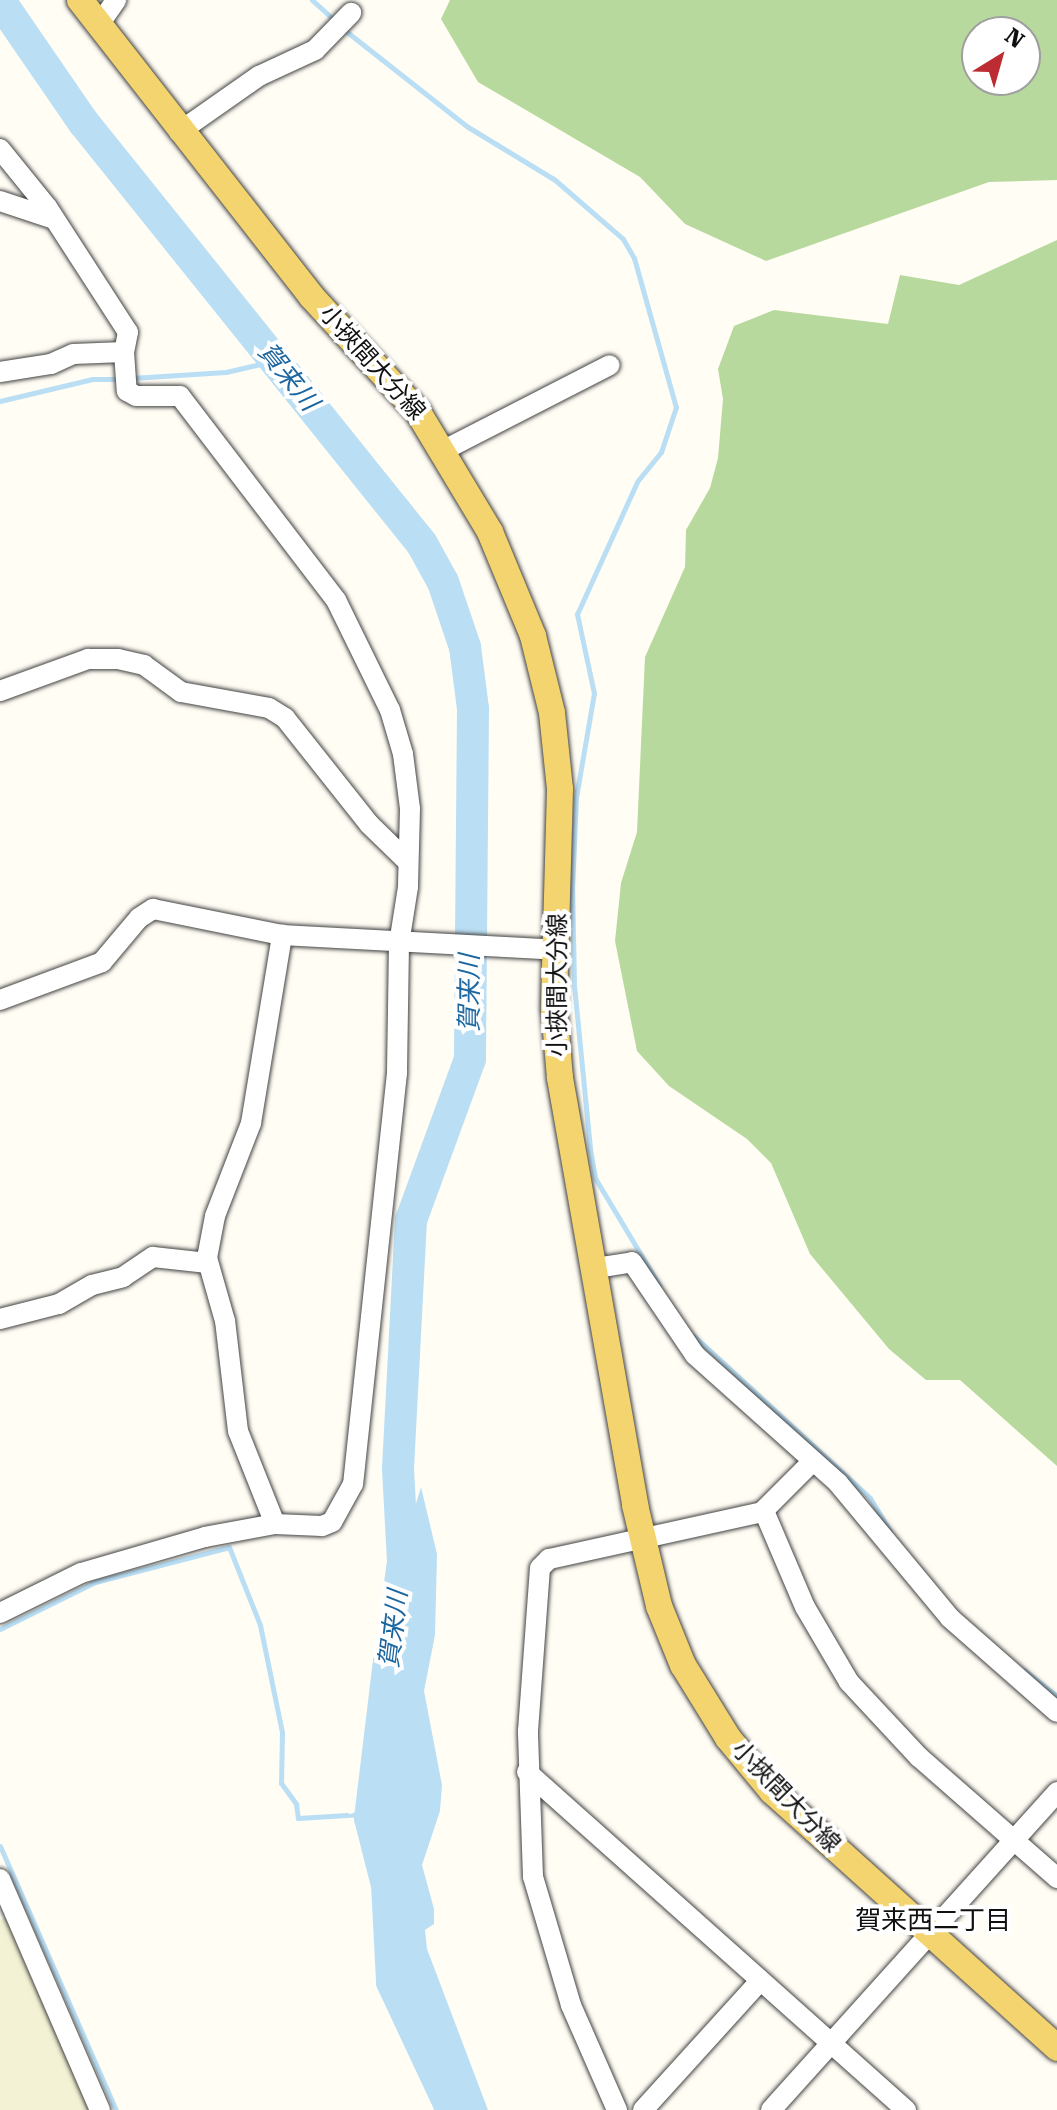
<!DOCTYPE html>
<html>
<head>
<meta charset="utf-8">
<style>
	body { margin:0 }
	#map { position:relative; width:1057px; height:2110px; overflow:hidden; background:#fffdf4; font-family:"Roboto Serif","Noto Sans JP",serif }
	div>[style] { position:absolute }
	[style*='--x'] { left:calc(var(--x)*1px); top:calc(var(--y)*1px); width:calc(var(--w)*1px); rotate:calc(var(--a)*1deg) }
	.farmland>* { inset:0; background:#f4f2d4 }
	.forest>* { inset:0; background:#b8d99d }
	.water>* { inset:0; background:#badff5 }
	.stream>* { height:5px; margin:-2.5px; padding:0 2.5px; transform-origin:2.5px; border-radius:2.5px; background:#badff5 }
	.river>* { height:32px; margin:-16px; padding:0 16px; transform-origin:16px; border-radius:16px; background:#badff5 }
	.roads { filter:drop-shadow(0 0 2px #434343) drop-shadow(0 0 2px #434343) }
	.minor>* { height:20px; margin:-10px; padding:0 10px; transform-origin:10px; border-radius:10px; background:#fff }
	.major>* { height:26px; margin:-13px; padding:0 13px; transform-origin:13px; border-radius:13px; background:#f4d46f }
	span { translate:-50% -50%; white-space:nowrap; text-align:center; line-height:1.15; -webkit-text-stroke:8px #fff; paint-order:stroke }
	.street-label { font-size:24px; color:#101010 }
	.water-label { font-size:26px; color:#1c66a0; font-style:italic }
	.neighbourhood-label { font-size:26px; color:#101010 }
	.north { position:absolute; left:961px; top:16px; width:80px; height:80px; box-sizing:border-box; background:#fff; border:2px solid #9f9f9f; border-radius:50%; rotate:37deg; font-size:22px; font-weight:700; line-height:32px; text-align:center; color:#101010 }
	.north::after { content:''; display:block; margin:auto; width:28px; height:36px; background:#bd2c32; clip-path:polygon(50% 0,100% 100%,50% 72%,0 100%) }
</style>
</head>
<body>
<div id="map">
	<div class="farmland">
		<i style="clip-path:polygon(10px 1916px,94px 2110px,0 2110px,0 1920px)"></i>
	</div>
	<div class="forest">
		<i style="clip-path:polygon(evenodd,450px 0,1057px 0,1057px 180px,989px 182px,766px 261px,685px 224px,640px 177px,478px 82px,441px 19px,450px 0,1025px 32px,1025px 80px,977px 80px,977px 32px,1025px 32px)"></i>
		<i style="clip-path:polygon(1057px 240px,1057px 1466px,960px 1380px,926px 1380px,889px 1349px,810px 1254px,771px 1163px,747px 1139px,669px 1086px,637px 1051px,615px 941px,621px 883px,637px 832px,645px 657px,685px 567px,686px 530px,710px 488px,718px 458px,723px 399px,718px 369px,734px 326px,774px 310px,888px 324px,900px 275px,959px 285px)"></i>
	</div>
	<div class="water">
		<i style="clip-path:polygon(421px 1487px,437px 1554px,435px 1635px,424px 1691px,442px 1785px,440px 1811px,422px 1865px,434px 1909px,434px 1924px,425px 1930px,427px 1949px,488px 2110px,458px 2110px,386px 1946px,382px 1920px,390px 1880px,380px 1817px,340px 1818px,382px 1802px,384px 1668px,396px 1570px)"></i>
	</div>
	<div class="stream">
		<i style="--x:312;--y:0;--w:31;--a:42"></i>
		<i style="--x:342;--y:28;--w:160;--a:38.2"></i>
		<i style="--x:468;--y:127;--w:102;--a:31.3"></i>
		<i style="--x:555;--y:180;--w:90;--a:40.9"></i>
		<i style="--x:623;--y:239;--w:22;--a:60"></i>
		<i style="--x:634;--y:258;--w:155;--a:74.3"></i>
		<i style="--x:676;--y:407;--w:47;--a:108.4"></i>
		<i style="--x:661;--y:452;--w:38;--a:129"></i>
		<i style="--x:637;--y:482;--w:145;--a:114.4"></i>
		<i style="--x:577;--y:614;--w:81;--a:77.9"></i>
		<i style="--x:594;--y:693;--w:106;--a:99.8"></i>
		<i style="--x:576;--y:797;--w:90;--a:92.5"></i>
		<i style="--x:572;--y:887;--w:98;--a:88.8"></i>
		<i style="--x:574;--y:985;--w:165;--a:84.4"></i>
		<i style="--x:590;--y:1149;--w:29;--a:80"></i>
		<i style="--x:595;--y:1178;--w:125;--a:59.1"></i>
		<i style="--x:131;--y:378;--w:95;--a:-3.6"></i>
		<i style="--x:226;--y:372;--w:53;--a:-13"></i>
		<i style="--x:0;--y:401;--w:95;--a:-13.4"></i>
		<i style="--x:92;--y:379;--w:29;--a:0"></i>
		<i style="--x:694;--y:1336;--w:239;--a:42.6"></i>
		<i style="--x:870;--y:1498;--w:39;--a:59"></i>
		<i style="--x:0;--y:1629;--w:106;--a:-26.3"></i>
		<i style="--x:95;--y:1582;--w:138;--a:-14.6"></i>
		<i style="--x:229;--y:1547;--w:84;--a:68.3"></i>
		<i style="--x:260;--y:1625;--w:109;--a:78.4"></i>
		<i style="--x:282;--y:1732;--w:51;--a:91.1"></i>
		<i style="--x:281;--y:1783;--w:26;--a:54"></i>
		<i style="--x:296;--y:1804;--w:14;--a:82"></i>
		<i style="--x:298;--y:1818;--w:49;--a:-3.5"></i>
		<i style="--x:1024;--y:1670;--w:42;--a:38.2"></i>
		<i style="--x:0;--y:1846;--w:288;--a:66.3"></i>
	</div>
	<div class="river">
		<i style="--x:0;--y:1;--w:148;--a:55.5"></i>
		<i style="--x:84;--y:123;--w:540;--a:51.24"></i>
		<i style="--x:422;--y:544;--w:43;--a:61.1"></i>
		<i style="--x:443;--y:582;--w:69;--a:71.3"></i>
		<i style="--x:465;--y:647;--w:63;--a:82.6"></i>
		<i style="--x:473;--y:709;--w:350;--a:90.5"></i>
		<i style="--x:470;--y:1059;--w:171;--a:110.1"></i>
		<i style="--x:411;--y:1220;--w:249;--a:93"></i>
		<i style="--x:398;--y:1469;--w:93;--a:86.9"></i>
		<i style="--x:403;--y:1562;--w:30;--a:98"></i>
		<i style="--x:390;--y:1653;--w:166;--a:96.9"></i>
		<i style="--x:370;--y:1818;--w:69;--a:75.8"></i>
		<i style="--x:387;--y:1885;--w:97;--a:87"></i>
		<i style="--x:392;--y:1982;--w:141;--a:64.9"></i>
	</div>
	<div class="roads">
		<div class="minor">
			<i style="--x:98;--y:26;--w:32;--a:-55"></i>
			<i style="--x:179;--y:132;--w:98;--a:-35"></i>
			<i style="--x:259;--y:76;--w:62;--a:-24.9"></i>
			<i style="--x:315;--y:50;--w:52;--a:-45.8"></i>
			<i style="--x:0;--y:149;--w:75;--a:51"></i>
			<i style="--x:47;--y:207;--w:149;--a:57.1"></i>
			<i style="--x:128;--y:332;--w:20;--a:101"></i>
			<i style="--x:124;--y:352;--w:39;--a:86"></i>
			<i style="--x:127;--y:391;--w:10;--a:29"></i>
			<i style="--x:136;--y:396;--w:44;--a:0"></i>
			<i style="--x:180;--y:396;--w:257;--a:52.6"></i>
			<i style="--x:336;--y:600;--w:123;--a:63.9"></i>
			<i style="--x:390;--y:710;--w:46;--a:73.5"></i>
			<i style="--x:403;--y:754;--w:55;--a:82.7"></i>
			<i style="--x:410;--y:809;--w:78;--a:91.5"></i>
			<i style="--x:408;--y:887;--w:58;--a:99"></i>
			<i style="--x:399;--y:944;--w:129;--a:90.9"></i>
			<i style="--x:397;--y:1073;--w:413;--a:96.1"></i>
			<i style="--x:353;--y:1484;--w:43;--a:118.9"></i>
			<i style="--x:332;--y:1522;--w:11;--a:158"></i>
			<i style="--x:322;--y:1526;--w:47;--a:-177.6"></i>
			<i style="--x:275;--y:1524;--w:71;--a:169.5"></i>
			<i style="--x:205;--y:1537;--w:129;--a:163.8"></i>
			<i style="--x:81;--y:1573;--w:90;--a:153.7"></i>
			<i style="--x:0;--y:201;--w:57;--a:18.4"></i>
			<i style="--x:0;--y:372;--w:52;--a:-8.9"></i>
			<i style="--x:51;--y:364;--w:24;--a:-24"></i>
			<i style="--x:73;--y:354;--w:51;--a:-2.2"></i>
			<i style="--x:444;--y:450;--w:186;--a:-27.1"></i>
			<i style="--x:0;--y:691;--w:94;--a:-20"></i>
			<i style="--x:88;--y:659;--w:30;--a:0"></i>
			<i style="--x:118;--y:659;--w:27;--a:13"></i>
			<i style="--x:144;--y:665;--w:46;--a:36.1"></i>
			<i style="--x:181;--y:692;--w:89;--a:10.3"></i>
			<i style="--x:269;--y:708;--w:19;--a:32"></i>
			<i style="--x:285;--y:718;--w:135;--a:51.6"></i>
			<i style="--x:369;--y:824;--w:54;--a:44.3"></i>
			<i style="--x:0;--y:1000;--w:109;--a:-20.4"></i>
			<i style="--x:102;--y:962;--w:57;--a:-49.9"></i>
			<i style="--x:139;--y:918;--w:17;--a:-33"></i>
			<i style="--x:153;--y:909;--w:132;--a:11.4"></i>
			<i style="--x:282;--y:935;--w:274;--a:3.1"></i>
			<i style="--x:596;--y:1268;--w:36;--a:-9"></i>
			<i style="--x:632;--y:1262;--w:112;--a:55.9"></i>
			<i style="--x:695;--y:1355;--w:192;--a:41.8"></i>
			<i style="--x:838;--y:1483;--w:175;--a:50.3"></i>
			<i style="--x:950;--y:1618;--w:142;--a:41.3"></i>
			<i style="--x:0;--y:1319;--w:61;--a:-14.3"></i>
			<i style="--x:59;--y:1304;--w:38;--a:-30"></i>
			<i style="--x:92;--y:1285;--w:32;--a:-14"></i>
			<i style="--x:123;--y:1277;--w:36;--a:-34"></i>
			<i style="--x:153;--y:1257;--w:55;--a:6.2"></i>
			<i style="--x:764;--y:1511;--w:104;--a:66.9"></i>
			<i style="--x:805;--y:1607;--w:87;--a:59.6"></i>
			<i style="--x:849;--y:1682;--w:103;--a:47"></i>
			<i style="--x:919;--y:1757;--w:184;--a:41.2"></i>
			<i style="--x:275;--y:1524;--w:100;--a:-111.7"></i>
			<i style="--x:238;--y:1431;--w:111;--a:-96.7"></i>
			<i style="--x:225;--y:1321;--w:66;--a:-105.9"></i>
			<i style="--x:207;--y:1258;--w:43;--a:-79.2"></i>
			<i style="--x:215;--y:1216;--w:100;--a:-68.8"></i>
			<i style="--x:251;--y:1123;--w:191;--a:-80.6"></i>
			<i style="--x:527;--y:1772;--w:508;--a:41.73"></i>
			<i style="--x:0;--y:1879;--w:252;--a:66.6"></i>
			<i style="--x:617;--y:2110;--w:115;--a:-113.7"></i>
			<i style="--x:571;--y:2005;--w:134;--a:-106.5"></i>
			<i style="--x:533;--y:1877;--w:146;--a:-92"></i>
			<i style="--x:528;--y:1731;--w:163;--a:-85.8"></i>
			<i style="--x:540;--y:1568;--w:13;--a:-45"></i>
			<i style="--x:549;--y:1559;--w:218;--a:-12.4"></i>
			<i style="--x:762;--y:1512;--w:72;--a:-45"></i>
			<i style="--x:643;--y:2110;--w:174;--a:-47.8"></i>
			<i style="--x:771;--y:2110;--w:428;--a:-48"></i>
		</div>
		<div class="major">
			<i style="--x:80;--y:0;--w:377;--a:52"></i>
			<i style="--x:312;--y:297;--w:156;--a:47.3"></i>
			<i style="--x:418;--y:412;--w:140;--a:59"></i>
			<i style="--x:490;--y:532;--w:113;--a:67.5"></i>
			<i style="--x:533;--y:636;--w:79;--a:76.1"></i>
			<i style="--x:552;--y:713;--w:76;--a:84"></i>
			<i style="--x:560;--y:789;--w:219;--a:91.6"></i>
			<i style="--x:554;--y:1008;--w:70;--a:85.1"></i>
			<i style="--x:560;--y:1078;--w:434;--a:80"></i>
			<i style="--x:635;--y:1505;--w:104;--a:76.6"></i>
			<i style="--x:659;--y:1606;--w:64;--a:67.9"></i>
			<i style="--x:683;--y:1665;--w:86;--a:58.3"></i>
			<i style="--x:728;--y:1738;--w:69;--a:50.3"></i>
			<i style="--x:772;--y:1791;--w:384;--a:42"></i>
		</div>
	</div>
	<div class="street-label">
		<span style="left:372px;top:363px;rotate:48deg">小挾間大分線</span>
		<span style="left:558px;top:985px;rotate:-90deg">小挾間大分線</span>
		<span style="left:786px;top:1797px;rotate:46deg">小挾間大分線</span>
	</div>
	<div class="water-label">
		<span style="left:288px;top:377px;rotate:51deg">賀来川</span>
		<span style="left:470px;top:993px;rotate:-90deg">賀来川</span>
		<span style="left:394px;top:1629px;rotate:-83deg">賀来川</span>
	</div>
	<div class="neighbourhood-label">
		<span style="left:933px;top:1921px">賀来西二丁目</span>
	</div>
	<div class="north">N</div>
</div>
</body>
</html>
